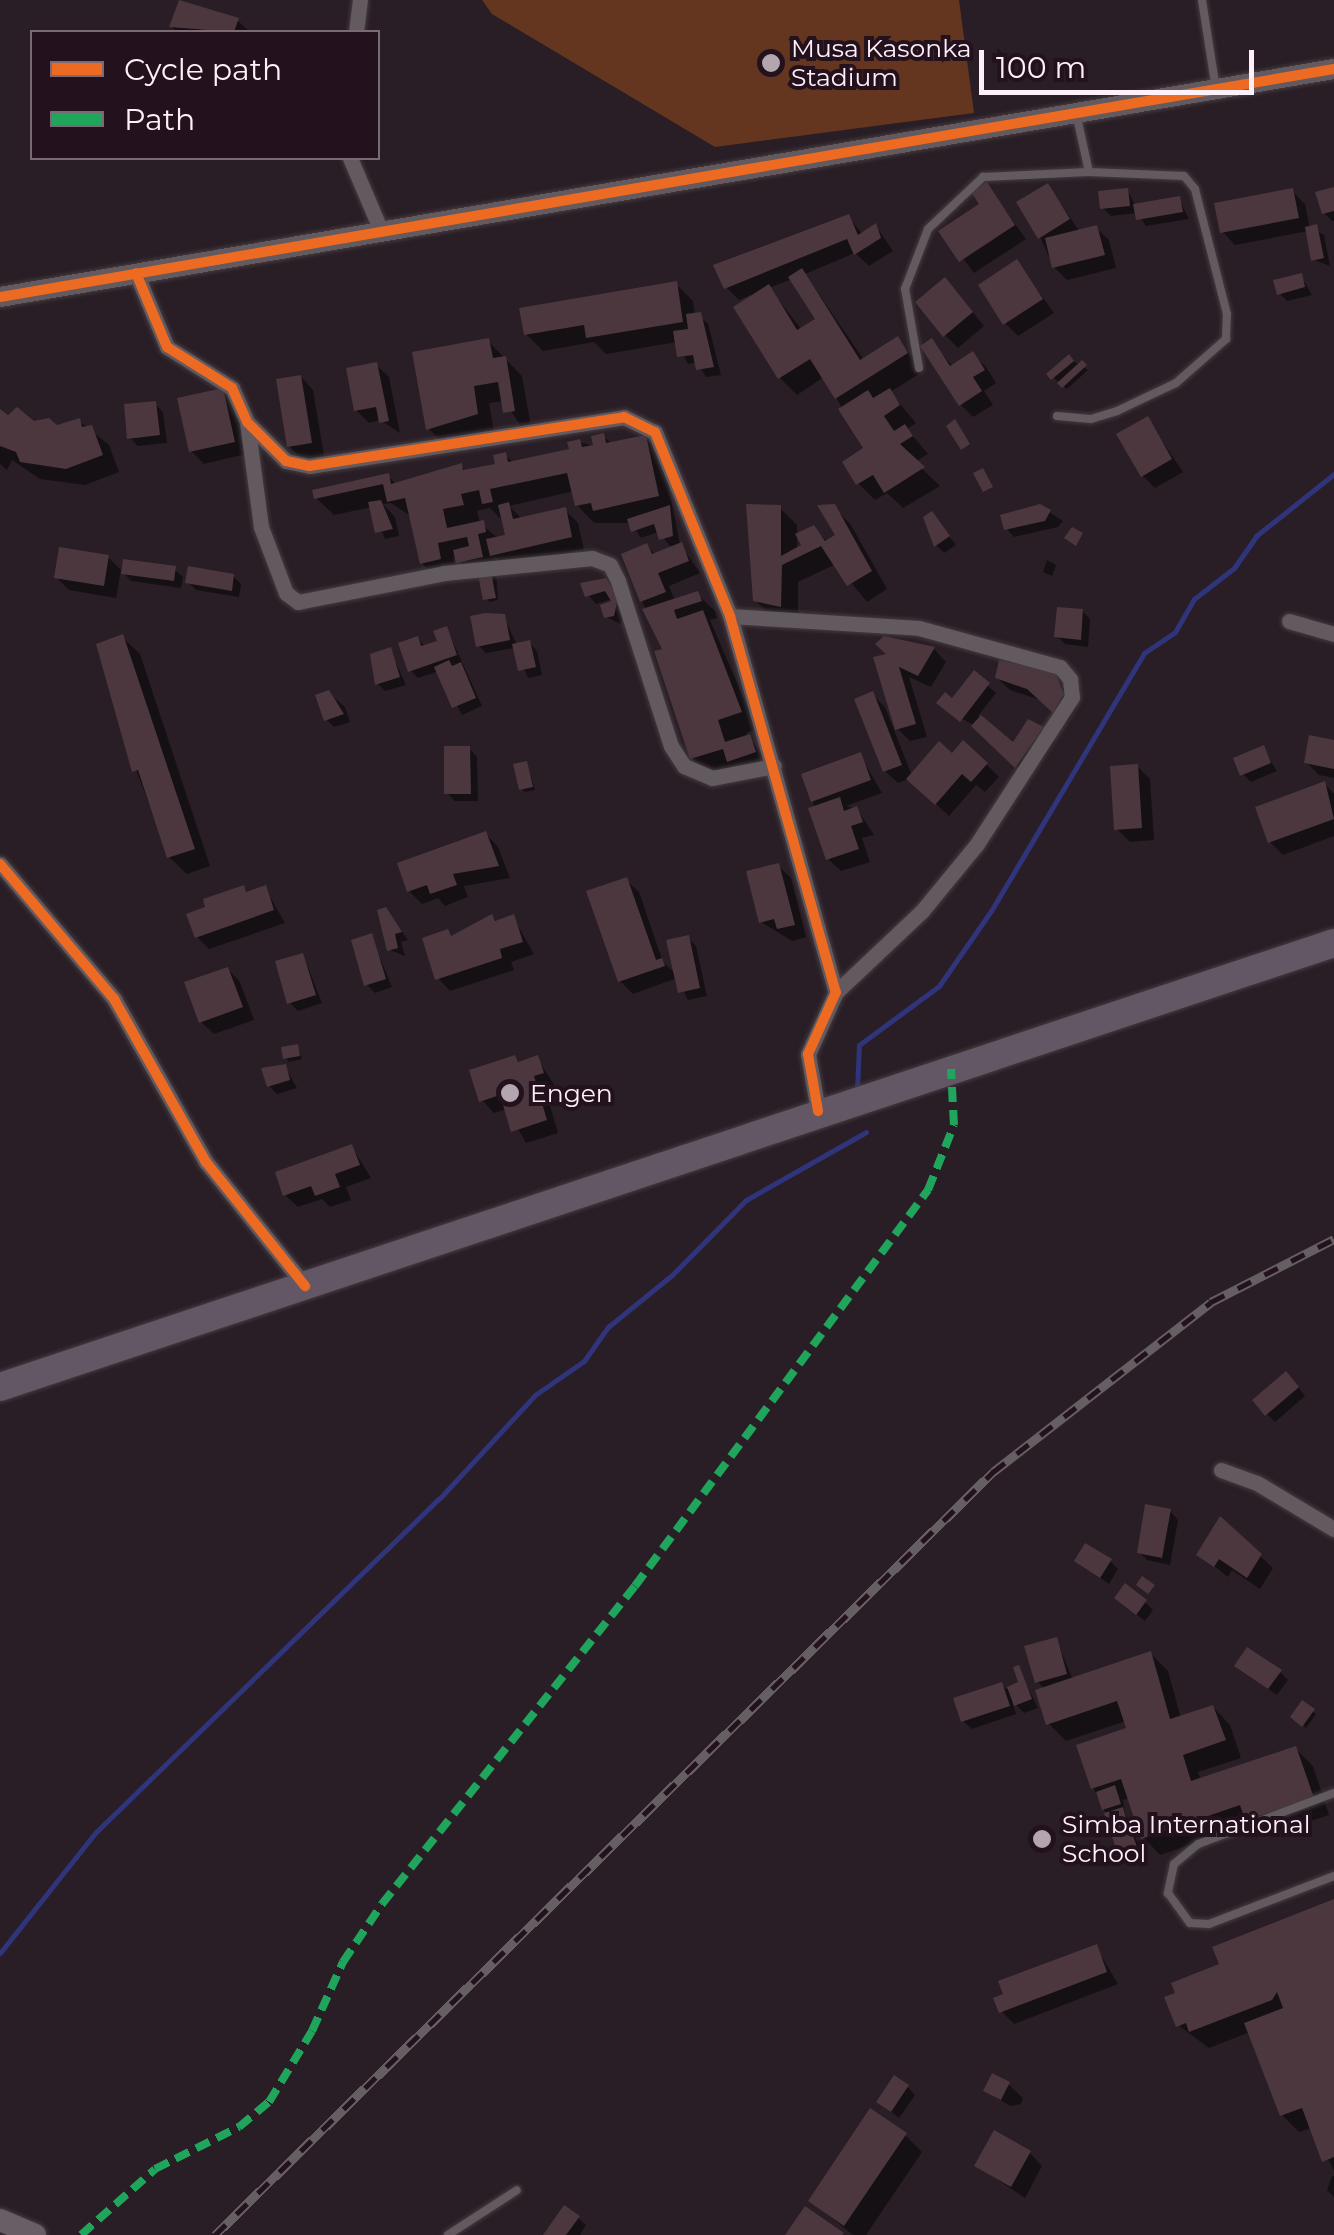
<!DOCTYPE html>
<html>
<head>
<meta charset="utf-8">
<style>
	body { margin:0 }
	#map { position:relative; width:1334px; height:2235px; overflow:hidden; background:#291e25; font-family:Montserrat,sans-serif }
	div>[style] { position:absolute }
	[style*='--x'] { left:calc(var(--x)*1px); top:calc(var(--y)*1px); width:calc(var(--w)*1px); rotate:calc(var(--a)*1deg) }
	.green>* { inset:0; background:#643620 }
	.shadow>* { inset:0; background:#0007 }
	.stream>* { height:5px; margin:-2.5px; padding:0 2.5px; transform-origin:2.5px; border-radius:2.5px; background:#2f347b }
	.building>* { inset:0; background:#4d373e }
	.roads { filter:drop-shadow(0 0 2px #443b40) drop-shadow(0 0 2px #443b40) }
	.service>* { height:8px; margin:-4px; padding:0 4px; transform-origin:4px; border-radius:4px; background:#625a5f }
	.minor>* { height:15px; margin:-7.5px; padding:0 7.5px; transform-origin:7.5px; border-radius:7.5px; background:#625a5f }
	.tertiary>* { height:20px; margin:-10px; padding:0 10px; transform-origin:10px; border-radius:10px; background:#625a5f }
	.secondary>* { height:22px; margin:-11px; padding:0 11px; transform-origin:11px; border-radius:11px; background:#685e66 }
	.trunk>* { height:28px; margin:-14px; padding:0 14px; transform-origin:14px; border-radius:14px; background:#645765 }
	.rail>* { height:9px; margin-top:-4.5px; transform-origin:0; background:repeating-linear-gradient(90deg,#23111d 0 15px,#655e62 0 30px); box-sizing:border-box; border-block:2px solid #655e62 }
	.quiet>* { height:8px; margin-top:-4px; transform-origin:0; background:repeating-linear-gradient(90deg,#20a55d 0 15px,transparent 0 23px) }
	.cycleway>* { height:10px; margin:-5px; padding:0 5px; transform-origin:5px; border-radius:5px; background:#ed6a23 }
	.dots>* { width:28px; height:28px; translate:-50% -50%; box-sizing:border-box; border:5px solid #23111d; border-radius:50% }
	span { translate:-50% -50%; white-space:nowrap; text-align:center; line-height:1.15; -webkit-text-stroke:8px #23111d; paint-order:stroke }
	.poi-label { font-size:25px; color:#fef0f8 }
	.left { translate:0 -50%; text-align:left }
	.legend { position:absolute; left:30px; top:30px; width:350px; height:130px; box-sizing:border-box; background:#23111d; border:2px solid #7b6a75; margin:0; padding:12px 18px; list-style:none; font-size:30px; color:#fef0f8 }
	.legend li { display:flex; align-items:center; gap:20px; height:50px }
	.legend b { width:50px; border:2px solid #7b6a75 }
	.scale { position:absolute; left:979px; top:50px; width:275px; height:45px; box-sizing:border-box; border:5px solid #fef0f8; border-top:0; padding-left:12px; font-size:30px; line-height:35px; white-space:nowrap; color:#fef0f8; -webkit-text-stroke:8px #23111d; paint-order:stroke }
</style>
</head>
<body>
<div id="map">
	<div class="green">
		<i style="clip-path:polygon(482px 0,959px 0,974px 113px,715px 147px,492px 14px)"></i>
	</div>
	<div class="shadow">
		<i style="clip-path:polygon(237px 20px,250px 32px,178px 32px,172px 27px)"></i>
		<i style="clip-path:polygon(987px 185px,1026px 239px,974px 273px,942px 231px,982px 205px)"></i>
		<i style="clip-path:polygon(1048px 186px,1080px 232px,1096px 228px,1109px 240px,1116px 268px,1067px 280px,1054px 267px,1040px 237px)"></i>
		<i style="clip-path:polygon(1334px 189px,1334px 221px,1332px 221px,1324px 213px)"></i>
		<i style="clip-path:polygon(1127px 190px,1136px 206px,1179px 199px,1189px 219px,1146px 226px,1137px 213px,1111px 216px,1103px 208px)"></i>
		<i style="clip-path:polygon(1292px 191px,1305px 204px,1310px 228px,1324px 235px,1330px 266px,1314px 260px,1308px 231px,1235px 245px,1223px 232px)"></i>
		<i style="clip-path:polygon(evenodd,849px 217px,863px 235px,876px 226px,893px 251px,869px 266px,855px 253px,805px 274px,864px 360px,897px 339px,924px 371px,890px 392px,916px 423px,907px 429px,928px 454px,915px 462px,940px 486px,903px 508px,887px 493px,875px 500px,858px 483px,866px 449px,824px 377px,797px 395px,780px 378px,751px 295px,739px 300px,726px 287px,849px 217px,792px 279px,818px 320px,802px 330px,769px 288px,792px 279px)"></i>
		<i style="clip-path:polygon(1017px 262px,1054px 313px,1018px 336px,1005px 323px)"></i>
		<i style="clip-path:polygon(1301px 276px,1312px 295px,1287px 301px,1279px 293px)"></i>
		<i style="clip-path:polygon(676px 284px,693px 301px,695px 315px,708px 323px,721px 375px,706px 377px,697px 362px,688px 364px,677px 342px,606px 354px,594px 342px,543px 351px,526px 334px)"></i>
		<i style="clip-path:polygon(957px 293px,984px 326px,958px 348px,945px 335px)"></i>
		<i style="clip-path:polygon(488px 341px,522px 376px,531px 427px,523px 429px,504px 401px,489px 403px,494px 431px,446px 446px,429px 429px)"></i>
		<i style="clip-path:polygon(932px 342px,953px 367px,973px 355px,986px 367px,996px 383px,984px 391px,993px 405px,973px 417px,961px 405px)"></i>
		<i style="clip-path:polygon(1068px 358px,1088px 370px,1067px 389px,1049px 374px)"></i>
		<i style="clip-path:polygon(376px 365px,389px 377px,400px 433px,380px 420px,369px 423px,356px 410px)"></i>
		<i style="clip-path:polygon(301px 377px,313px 390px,324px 456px,302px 459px,289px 446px)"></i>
		<i style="clip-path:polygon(222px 391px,235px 403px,246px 454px,204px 464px,191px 451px)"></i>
		<i style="clip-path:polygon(155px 404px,163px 412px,167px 443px,138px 446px,130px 438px)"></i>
		<i style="clip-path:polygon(0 412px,57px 427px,79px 421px,109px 445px,119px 472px,85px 485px,40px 479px,12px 460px,7px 470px,0 464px)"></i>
		<i style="clip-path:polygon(1147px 419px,1183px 472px,1155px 488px,1142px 475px)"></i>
		<i style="clip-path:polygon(evenodd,603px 436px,612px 444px,645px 437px,662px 455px,680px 544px,700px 573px,669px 586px,675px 601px,697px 594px,715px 611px,717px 618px,710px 620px,757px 729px,746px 733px,772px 769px,710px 775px,692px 758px,665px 650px,642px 601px,647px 546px,656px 555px,672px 549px,659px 532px,641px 538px,631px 523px,594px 523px,577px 505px,574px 491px,509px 506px,521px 518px,565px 510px,578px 523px,584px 549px,505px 567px,495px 557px,498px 600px,489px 602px,481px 578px,453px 556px,457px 576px,439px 580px,422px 563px,412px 517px,391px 503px,383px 504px,395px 517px,399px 536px,385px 539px,372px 507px,334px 515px,316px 498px,388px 476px,397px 485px,461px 466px,467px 472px,498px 466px,505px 455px,514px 463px,572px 451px,579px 442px,596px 447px,603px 436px,490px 508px,502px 520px,508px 536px,499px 539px,480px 523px,477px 511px,490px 508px)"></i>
		<i style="clip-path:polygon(834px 507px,851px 525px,887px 589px,867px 602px,836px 564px,798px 582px,798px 623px,773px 617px,755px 600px,780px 508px,797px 525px,797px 550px,814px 528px,828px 542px,839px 535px)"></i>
		<i style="clip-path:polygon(1049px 512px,1063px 521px,1058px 527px,1014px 537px,1006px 528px)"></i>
		<i style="clip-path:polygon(932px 514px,956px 545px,944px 553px,936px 545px)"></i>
		<i style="clip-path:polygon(108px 557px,123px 572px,174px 569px,183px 577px,181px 588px,131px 581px,121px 570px,116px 598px,69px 590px,57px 578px)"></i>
		<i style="clip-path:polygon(1047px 560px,1056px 565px,1052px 576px,1043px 572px)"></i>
		<i style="clip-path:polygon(233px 576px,241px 584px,239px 597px,196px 590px,188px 582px)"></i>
		<i style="clip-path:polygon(605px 581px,624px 608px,621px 624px,606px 617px,615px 598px,596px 604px,588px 595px)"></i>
		<i style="clip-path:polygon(1082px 611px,1090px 619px,1088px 647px,1065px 644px,1057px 636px)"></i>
		<i style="clip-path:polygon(504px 617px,517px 645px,529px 642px,537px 651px,542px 675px,528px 678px,515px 648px,486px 653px,478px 645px)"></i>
		<i style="clip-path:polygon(447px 629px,482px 706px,462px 715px,439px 671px,418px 678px,410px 670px,417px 639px,426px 647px,440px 642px)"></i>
		<i style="clip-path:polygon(122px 637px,140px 654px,210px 866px,187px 874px,169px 857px,124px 738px)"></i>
		<i style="clip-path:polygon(885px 638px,934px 649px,946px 662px,931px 687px,909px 677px,927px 737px,910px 741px,894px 725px)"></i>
		<i style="clip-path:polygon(390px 650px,406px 685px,385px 691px,377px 683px)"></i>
		<i style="clip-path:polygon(974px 674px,996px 693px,978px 716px,1013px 745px,1042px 729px,1055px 742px,1029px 778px,972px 724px,947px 711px)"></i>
		<i style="clip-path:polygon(1054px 675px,1076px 708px,1067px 723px,1043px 701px,1010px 690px,997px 678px)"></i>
		<i style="clip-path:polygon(328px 693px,345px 707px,350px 722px,334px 727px,326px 719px)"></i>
		<i style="clip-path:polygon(872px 694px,885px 707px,912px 776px,952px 756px,986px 764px,999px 777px,985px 792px,976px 785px,949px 816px,909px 779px,898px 783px,885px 771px)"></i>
		<i style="clip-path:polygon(1334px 743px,1334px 778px,1319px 775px,1306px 762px)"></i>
		<i style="clip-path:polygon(469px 748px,477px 757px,478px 801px,455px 801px,447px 793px)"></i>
		<i style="clip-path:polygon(1263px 748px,1277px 771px,1251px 782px,1243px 774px)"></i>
		<i style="clip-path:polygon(860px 755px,882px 793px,846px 806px,857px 809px,874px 835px,862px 838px,870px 862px,841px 871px,828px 859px,813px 801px)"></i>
		<i style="clip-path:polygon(527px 764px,535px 790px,525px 792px,521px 788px)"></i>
		<i style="clip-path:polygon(1137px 766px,1150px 779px,1154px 840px,1130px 842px,1117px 829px)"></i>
		<i style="clip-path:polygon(1325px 784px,1334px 794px,1334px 836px,1283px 855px,1270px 842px)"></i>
		<i style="clip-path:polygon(486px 834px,498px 847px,510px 878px,464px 886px,468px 897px,445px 906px,438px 898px,422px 904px,409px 891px)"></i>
		<i style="clip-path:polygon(778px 866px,791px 878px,806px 937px,792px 941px,761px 922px)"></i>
		<i style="clip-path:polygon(626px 880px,639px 892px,663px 962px,677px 975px,688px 938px,696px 946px,707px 996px,688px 1000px,677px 978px,633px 994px,620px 981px)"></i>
		<i style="clip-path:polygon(243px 887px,249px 894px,265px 888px,285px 923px,209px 949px,197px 937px)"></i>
		<i style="clip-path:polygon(386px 910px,408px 940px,401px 942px,405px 956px,390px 950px)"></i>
		<i style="clip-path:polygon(492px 917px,498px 922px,513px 917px,534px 954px,511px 962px,514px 970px,450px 991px,438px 978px,448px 932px,453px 938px)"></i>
		<i style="clip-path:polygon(371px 936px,392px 987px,375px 993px,367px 985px)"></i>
		<i style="clip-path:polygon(303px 955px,322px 1003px,298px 1011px,290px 1003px)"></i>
		<i style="clip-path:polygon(228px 969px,240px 982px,254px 1020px,214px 1034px,201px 1022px)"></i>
		<i style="clip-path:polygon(297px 1047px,302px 1059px,289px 1062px,286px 1058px)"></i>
		<i style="clip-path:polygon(537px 1058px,555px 1086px,545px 1089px,558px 1133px,526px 1143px,507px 1109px,494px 1113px,482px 1100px,472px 1071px)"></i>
		<i style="clip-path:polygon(285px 1067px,297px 1088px,277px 1094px,269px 1086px)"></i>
		<i style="clip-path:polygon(352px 1147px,371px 1178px,346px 1187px,351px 1200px,330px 1207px,322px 1199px,298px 1207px,285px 1195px)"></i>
		<i style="clip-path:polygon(1294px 1382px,1305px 1396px,1275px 1422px,1267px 1414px)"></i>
		<i style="clip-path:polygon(1170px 1511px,1178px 1520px,1170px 1565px,1147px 1560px,1139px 1552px)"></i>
		<i style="clip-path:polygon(1199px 1554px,1260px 1556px,1273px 1568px,1260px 1589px,1232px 1570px,1228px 1577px)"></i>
		<i style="clip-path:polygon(1077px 1561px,1110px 1561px,1118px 1569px,1109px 1584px)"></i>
		<i style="clip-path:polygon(1145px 1602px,1153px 1610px,1145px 1621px,1125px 1606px)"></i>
		<i style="clip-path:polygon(1056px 1639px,1073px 1680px,1151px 1654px,1168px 1671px,1181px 1718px,1213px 1707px,1230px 1725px,1241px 1758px,1198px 1772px,1201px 1781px,1296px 1749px,1313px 1766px,1329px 1815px,1265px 1836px,1252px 1824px,1160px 1855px,1143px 1837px,1130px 1798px,1123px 1800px,1125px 1813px,1143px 1855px,1128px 1860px,1093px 1787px,1129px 1730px,1126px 1721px,1066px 1741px,1049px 1724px,1045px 1689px,1038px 1682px)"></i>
		<i style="clip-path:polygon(1018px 1668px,1038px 1708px,1024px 1713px,1012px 1701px,1016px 1714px,972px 1729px,963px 1721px,1001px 1684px,1006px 1689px,1021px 1684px)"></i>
		<i style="clip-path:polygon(1280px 1672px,1288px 1680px,1277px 1695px,1245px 1673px)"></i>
		<i style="clip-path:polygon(1303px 1704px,1316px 1714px,1306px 1728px,1293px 1717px)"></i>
		<i style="clip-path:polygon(1334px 1902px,1334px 2171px,1312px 2128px,1299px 2132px,1282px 2115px,1250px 2032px,1209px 2048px,1178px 2025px,1222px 1966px)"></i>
		<i style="clip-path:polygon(1096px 1947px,1118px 1984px,1014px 2024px,1001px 2011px)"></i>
		<i style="clip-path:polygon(1008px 2084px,1023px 2098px,1021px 2104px,1010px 2106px,986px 2091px)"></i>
		<i style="clip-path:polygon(908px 2087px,915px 2095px,899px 2118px,879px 2102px)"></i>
		<i style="clip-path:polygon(905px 2135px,922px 2152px,866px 2235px,853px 2235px,811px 2201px)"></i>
		<i style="clip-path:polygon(1030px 2153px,1042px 2166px,1025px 2198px,977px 2166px)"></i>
		<i style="clip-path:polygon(1332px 2176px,1334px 2176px,1334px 2197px,1327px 2190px)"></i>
		<i style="clip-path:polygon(578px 2218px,586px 2225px,580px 2235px,546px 2235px)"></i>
	</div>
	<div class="stream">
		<i style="--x:857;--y:1090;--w:45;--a:-87.5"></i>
		<i style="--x:859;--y:1045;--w:99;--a:-36.4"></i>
		<i style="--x:939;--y:986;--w:91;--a:-55.3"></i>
		<i style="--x:991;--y:911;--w:300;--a:-59.3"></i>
		<i style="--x:1144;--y:653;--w:37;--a:-34"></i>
		<i style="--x:1175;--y:632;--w:38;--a:-60"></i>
		<i style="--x:1194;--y:599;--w:51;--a:-37.8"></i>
		<i style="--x:1234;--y:568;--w:39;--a:-55"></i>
		<i style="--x:1256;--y:536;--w:100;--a:-38.5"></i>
		<i style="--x:0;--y:1953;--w:154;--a:-51.6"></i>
		<i style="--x:96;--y:1832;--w:479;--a:-44.2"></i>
		<i style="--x:440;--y:1498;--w:140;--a:-47.3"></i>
		<i style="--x:535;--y:1395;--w:60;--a:-34.8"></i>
		<i style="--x:584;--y:1361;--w:42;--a:-54.8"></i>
		<i style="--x:608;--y:1327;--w:82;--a:-39.1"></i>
		<i style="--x:672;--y:1275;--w:105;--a:-45.4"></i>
		<i style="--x:746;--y:1200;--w:138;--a:-29.5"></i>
	</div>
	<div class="building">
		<i style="clip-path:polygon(179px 0,239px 18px,234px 32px,169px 27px)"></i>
		<i style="clip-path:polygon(987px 182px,1015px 225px,959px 262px,938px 231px,979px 204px,971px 192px)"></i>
		<i style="clip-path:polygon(1048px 183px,1070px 219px,1038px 239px,1016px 202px)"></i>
		<i style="clip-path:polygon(1334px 187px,1334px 211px,1322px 214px,1315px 192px)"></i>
		<i style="clip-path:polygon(1128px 188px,1130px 206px,1100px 209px,1098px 191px)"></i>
		<i style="clip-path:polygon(1293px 188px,1299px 218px,1220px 233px,1214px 203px)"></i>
		<i style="clip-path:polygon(1180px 196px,1183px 212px,1136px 220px,1133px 204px)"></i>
		<i style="clip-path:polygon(849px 214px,858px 235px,876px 223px,881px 238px,854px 255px,847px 239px,724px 289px,713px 265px)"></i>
		<i style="clip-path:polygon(1317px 224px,1324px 258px,1311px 261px,1305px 227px)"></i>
		<i style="clip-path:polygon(1097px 225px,1105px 255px,1052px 268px,1045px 238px)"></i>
		<i style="clip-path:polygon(1017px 259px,1043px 299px,1003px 325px,978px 285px)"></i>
		<i style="clip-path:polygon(802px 268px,860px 360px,898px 336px,908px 353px,835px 399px,810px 359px,778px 379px,733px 307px,769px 284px,797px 330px,815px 319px,788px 277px)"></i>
		<i style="clip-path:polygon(1302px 273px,1305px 287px,1277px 295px,1273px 280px)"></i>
		<i style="clip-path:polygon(945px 277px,973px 312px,943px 337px,915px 302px)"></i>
		<i style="clip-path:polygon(677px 281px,683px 322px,586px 338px,584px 325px,524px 335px,519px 308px)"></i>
		<i style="clip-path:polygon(701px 312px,714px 367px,696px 370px,693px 355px,677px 357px,673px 331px,688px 329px,686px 314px)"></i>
		<i style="clip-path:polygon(489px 338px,493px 358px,506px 356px,515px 411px,503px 413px,498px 382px,474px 386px,478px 414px,426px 430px,412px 352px)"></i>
		<i style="clip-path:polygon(932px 338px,950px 366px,973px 351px,985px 370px,973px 377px,982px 391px,959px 406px,920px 346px)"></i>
		<i style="clip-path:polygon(1069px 354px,1074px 361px,1051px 380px,1046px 374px)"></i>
		<i style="clip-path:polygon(1082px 360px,1087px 365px,1062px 388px,1057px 383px)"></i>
		<i style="clip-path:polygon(377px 362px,389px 421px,379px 423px,376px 407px,354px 411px,346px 368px)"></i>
		<i style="clip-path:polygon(301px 375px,312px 443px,287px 447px,276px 379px)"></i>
		<i style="clip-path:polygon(223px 388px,235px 442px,189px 452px,177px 398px)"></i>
		<i style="clip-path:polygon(890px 388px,900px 405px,884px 416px,894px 431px,905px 424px,913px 436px,900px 444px,925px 467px,884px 493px,873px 475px,856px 485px,842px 462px,863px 448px,838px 409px,868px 390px,873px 398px)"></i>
		<i style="clip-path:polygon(156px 401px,160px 435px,127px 439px,124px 404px)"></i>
		<i style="clip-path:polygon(17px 407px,34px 421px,49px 418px,57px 425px,80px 418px,82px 427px,92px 425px,103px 455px,66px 469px,20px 462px,16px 452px,0 446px,0 409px,8px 415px)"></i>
		<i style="clip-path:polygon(1148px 416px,1172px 459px,1141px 477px,1116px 434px)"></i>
		<i style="clip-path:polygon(955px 419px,970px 444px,961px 450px,946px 426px)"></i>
		<i style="clip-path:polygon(604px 433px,606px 443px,646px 435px,659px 496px,593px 511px,591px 503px,575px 506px,567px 473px,490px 489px,493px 502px,482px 504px,479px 490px,461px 494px,464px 505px,443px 509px,447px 528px,484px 520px,486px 532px,478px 534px,483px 557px,456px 563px,453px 550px,469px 546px,467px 537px,438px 543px,441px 559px,420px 564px,405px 498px,387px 502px,383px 484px,314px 499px,312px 490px,389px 473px,391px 484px,462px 463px,463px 470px,495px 464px,493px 455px,506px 452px,508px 462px,569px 449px,567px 442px,580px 439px,582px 447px,593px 445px,591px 436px)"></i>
		<i style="clip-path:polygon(983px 468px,993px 487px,983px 492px,973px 473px)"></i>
		<i style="clip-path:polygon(381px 500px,393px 529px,375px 533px,368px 502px)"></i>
		<i style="clip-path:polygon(509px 502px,513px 519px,566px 507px,572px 537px,490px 556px,486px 539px,505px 535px,498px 505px)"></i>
		<i style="clip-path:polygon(746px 504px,781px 505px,781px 556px,801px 545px,795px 534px,814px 525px,825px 541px,835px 535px,817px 505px,835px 504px,872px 571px,847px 586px,821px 546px,782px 565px,781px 607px,753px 601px)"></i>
		<i style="clip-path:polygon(1040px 504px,1051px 510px,1045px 521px,1004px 530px,1000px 515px)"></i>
		<i style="clip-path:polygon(670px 505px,673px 536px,659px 540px,654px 524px,631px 532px,627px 519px)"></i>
		<i style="clip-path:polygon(932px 511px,950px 536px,934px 547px,923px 517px)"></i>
		<i style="clip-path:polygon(1072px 527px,1083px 533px,1076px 546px,1064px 538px)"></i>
		<i style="clip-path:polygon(682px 542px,689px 561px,658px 573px,666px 592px,640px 602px,621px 554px,647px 543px,652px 554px)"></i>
		<i style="clip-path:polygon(59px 547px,109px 555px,104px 586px,54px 578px)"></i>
		<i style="clip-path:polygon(123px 559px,176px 566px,174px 581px,121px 574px)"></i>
		<i style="clip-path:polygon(188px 566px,234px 574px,232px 591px,185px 583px)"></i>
		<i style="clip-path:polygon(491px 572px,496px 598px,483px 600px,478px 575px)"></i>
		<i style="clip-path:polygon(606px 578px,618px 598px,614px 616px,604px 618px,600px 605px,611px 601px,605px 591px,585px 597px,580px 583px)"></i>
		<i style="clip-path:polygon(698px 591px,702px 601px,674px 610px,677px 619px,703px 610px,742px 712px,718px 720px,725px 742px,750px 734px,756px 752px,727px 762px,723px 749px,690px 759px,654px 651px,662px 649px,642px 609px)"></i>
		<i style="clip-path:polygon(1057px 607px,1083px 609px,1081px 640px,1054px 637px)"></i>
		<i style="clip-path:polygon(485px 613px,505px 614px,510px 640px,476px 647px,470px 616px)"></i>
		<i style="clip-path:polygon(447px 626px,457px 655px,408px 672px,398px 643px,418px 636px,421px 646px,437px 641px,433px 631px)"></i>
		<i style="clip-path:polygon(123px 634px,195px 849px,167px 858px,138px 770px,132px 772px,96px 644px)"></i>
		<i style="clip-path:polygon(884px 636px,935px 647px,918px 676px,899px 667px,916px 724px,895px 730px,873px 657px,886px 654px,875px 644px)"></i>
		<i style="clip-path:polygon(530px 640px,536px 667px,518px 671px,512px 644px)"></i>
		<i style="clip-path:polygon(391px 647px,400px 677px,375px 685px,370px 654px)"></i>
		<i style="clip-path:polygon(449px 660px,452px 666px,461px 662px,476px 698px,452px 708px,434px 667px)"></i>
		<i style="clip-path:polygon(999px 660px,1055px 672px,1064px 694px,1053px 713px,1027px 689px,995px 678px)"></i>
		<i style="clip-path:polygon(974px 670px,990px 683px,960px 722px,936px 703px,945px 692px,952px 698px)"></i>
		<i style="clip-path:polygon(329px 690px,344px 714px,324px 721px,315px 695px)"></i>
		<i style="clip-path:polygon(873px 691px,902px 765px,883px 772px,854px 699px)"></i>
		<i style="clip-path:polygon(981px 715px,1013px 742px,1028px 719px,1044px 727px,1015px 768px,971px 726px)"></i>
		<i style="clip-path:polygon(1309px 735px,1334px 740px,1334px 769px,1304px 763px)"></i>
		<i style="clip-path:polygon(963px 740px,988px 763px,971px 782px,962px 774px,935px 805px,906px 779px,939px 741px,952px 753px)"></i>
		<i style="clip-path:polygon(1264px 745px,1271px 763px,1240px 776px,1233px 758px)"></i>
		<i style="clip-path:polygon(444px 746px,470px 746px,471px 794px,444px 794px)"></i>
		<i style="clip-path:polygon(861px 752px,871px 780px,811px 802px,801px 774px)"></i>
		<i style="clip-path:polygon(527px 761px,533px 787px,519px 790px,513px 764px)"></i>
		<i style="clip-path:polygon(1138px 764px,1142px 828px,1114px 830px,1110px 766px)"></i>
		<i style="clip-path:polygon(1325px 781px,1334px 819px,1268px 843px,1255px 807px)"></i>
		<i style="clip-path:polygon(840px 797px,844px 811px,857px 806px,863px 822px,851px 826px,859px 849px,826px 860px,808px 808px)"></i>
		<i style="clip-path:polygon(486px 831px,499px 866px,453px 874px,457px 885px,430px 894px,427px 885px,407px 892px,397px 863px)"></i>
		<i style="clip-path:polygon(779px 863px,795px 925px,777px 929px,774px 919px,759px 923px,746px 871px)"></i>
		<i style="clip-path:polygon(627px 877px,656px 960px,662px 958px,665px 966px,618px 982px,586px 891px)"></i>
		<i style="clip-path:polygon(244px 885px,246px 892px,266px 885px,274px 910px,195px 938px,186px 914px,205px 907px,203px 899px)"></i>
		<i style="clip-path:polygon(386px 907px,402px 932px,395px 934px,398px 948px,387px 951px,377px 910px)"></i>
		<i style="clip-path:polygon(492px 914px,495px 921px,514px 914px,523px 942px,500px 949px,502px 958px,435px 980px,422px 938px,448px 929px,451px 936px)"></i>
		<i style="clip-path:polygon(372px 933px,386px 979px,364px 986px,351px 940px)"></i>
		<i style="clip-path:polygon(689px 935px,700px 988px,678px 993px,666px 940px)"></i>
		<i style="clip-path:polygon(303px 953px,316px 995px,287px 1004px,275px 961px)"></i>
		<i style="clip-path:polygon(228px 967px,243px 1007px,199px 1023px,184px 982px)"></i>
		<i style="clip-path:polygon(298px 1044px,300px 1056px,283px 1059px,281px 1047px)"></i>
		<i style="clip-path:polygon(515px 1055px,518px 1062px,538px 1055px,544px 1073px,534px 1076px,547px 1120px,511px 1132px,500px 1095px,479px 1102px,469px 1070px)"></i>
		<i style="clip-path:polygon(286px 1064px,290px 1080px,267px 1087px,261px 1068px)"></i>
		<i style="clip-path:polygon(352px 1144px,360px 1165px,335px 1174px,340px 1187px,315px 1196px,311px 1186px,283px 1196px,275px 1172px)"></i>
		<i style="clip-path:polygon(1286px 1371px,1299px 1387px,1265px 1416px,1252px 1400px)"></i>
		<i style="clip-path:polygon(1145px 1504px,1171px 1509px,1162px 1558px,1137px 1553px)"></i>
		<i style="clip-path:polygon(1220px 1516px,1262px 1554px,1247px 1578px,1219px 1559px,1214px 1567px,1196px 1555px)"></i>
		<i style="clip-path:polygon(1085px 1543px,1112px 1559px,1100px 1578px,1074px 1561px)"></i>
		<i style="clip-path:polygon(1142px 1576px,1155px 1585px,1148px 1594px,1136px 1585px)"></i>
		<i style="clip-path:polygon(1125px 1583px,1147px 1600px,1136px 1615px,1114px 1598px)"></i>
		<i style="clip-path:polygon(1057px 1637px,1067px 1674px,1035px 1683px,1024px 1646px)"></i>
		<i style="clip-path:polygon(1247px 1647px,1282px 1670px,1268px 1689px,1234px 1666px)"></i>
		<i style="clip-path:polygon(1151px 1651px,1170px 1719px,1213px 1705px,1226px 1740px,1183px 1755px,1191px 1781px,1296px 1746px,1314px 1798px,1245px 1820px,1240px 1805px,1141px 1839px,1121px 1779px,1091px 1789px,1076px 1745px,1126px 1728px,1117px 1701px,1046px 1725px,1035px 1690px)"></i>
		<i style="clip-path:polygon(1019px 1665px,1032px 1699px,1014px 1706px,1007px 1687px,1018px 1682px,1013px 1667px)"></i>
		<i style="clip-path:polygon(1002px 1682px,1010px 1706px,961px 1722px,953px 1698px)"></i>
		<i style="clip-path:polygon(1302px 1700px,1315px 1709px,1302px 1727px,1290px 1717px)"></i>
		<i style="clip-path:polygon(1115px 1785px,1121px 1804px,1102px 1810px,1096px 1792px)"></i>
		<i style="clip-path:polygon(1123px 1807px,1128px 1826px,1110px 1832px,1104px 1813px)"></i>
		<i style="clip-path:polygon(1130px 1827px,1137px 1847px,1118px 1854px,1111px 1834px)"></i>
		<i style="clip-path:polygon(1334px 1899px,1334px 2157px,1322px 2162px,1302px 2108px,1280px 2116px,1244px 2023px,1283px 2008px,1277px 1992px,1272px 2000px,1189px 2032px,1186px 2023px,1176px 2027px,1164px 1997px,1175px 1993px,1171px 1983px,1219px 1964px,1212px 1947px)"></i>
		<i style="clip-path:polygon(1097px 1944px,1107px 1972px,999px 2013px,993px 1998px,1003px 1994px,998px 1981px)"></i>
		<i style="clip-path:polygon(992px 2073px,1010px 2082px,1001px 2100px,983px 2091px)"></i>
		<i style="clip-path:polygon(894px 2075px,909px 2085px,891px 2112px,876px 2102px)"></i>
		<i style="clip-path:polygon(870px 2108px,907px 2133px,844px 2226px,808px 2201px)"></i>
		<i style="clip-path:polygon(994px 2130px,1031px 2151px,1011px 2187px,974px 2166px)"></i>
		<i style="clip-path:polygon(564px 2205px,580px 2216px,566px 2235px,543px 2235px)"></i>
		<i style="clip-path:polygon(805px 2206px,844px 2233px,842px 2235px,785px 2235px)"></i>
	</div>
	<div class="roads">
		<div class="service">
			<i style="--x:1202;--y:0;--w:90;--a:81.1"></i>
			<i style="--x:919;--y:368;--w:80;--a:-100"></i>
			<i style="--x:905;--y:289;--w:64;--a:-69"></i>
			<i style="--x:928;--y:229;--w:76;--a:-43.4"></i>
			<i style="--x:983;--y:177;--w:106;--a:-2.7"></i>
			<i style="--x:1057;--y:416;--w:34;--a:5"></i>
			<i style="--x:1091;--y:419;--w:27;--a:-17"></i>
			<i style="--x:1117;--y:411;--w:65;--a:-25.4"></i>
			<i style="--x:1176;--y:383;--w:67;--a:-41.3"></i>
			<i style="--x:1226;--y:339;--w:25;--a:-88"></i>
			<i style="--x:1227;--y:314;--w:129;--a:-104.4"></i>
			<i style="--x:1195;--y:189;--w:17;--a:-130"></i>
			<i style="--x:1184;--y:176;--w:95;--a:-177.6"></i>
			<i style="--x:1089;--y:172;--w:60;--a:-102.4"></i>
			<i style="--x:1334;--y:1793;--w:145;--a:159.4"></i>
			<i style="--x:1198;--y:1844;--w:31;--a:140"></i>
			<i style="--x:1174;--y:1864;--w:30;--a:102"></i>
			<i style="--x:1168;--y:1893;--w:37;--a:54"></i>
			<i style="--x:1190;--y:1923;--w:19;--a:3"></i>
			<i style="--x:1209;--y:1924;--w:134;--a:-21"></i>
			<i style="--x:448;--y:2235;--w:82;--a:-33.1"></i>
		</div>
		<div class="minor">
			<i style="--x:356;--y:32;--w:32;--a:-83"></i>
			<i style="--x:350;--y:158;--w:82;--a:66.9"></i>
			<i style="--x:136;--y:273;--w:80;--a:67.3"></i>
			<i style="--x:167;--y:347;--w:77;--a:32.2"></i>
			<i style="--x:232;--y:388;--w:37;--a:66"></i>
			<i style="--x:247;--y:422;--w:55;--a:45"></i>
			<i style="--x:286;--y:461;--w:24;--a:12"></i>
			<i style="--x:309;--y:466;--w:319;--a:-8.8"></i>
			<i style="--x:624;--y:417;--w:34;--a:26"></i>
			<i style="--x:655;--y:432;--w:199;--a:67.8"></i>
			<i style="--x:730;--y:616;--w:391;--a:74.3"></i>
			<i style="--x:836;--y:992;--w:68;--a:114.3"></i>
			<i style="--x:808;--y:1054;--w:58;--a:80"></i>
			<i style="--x:247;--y:422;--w:106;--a:82.4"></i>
			<i style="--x:261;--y:527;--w:71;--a:69.3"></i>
			<i style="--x:286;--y:593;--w:15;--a:37"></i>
			<i style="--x:298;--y:602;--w:149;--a:-11.2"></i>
			<i style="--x:444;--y:573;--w:149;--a:-5.8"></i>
			<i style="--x:592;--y:558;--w:19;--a:21"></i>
			<i style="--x:610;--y:565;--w:18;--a:63"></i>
			<i style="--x:618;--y:581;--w:173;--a:72.2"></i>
			<i style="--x:671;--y:746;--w:24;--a:57"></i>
			<i style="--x:684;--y:766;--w:30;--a:23"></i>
			<i style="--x:712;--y:778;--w:63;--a:-11"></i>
			<i style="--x:730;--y:616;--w:189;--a:3.6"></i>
			<i style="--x:919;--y:628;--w:146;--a:15.5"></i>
			<i style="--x:1060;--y:667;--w:16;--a:50"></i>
			<i style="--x:1070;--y:679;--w:18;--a:84"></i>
			<i style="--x:1072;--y:697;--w:175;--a:122.9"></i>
			<i style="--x:977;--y:844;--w:87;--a:129.4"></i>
			<i style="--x:922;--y:911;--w:118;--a:136.7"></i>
			<i style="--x:1289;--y:621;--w:47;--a:16.1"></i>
			<i style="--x:0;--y:864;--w:177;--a:49.8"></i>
			<i style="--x:114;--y:999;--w:187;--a:60.6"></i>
			<i style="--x:206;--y:1162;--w:159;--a:51.4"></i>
			<i style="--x:1221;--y:1470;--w:38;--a:20"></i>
			<i style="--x:1257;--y:1483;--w:90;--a:30.9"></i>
		</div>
		<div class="tertiary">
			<i style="--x:0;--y:297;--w:1353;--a:-9.7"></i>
		</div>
		<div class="secondary">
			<i style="--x:0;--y:2220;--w:38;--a:23"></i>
		</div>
		<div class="trunk">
			<i style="--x:0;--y:1387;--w:1406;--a:-18.41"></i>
		</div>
	</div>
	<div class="rail">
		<i style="--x:215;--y:2235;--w:1090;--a:-44.44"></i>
		<i style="--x:993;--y:1472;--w:276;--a:-37.9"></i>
		<i style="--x:1211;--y:1302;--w:138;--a:-27.1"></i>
	</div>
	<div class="quiet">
		<i style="--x:81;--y:2235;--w:99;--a:-41.7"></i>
		<i style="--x:155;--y:2169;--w:94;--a:-26.6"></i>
		<i style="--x:239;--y:2127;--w:39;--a:-40"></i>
		<i style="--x:269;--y:2102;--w:83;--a:-58.8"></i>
		<i style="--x:312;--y:2031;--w:76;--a:-65.8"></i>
		<i style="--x:343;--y:1962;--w:70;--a:-56.1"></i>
		<i style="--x:382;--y:1904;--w:406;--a:-51.5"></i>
		<i style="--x:635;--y:1586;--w:493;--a:-53.5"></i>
		<i style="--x:928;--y:1190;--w:70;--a:-68.2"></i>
		<i style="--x:954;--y:1125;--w:56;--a:-93.1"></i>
	</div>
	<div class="cycleway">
		<i style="--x:136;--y:273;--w:80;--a:67.3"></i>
		<i style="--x:167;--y:347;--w:77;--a:32.2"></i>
		<i style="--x:232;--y:388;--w:37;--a:66"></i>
		<i style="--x:247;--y:422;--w:55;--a:45"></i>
		<i style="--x:286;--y:461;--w:24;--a:12"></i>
		<i style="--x:309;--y:466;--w:319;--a:-8.8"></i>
		<i style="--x:624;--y:417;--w:34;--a:26"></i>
		<i style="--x:655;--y:432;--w:199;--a:67.8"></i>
		<i style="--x:730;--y:616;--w:391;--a:74.3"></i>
		<i style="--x:836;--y:992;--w:68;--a:114.3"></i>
		<i style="--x:808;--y:1054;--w:58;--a:80"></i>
		<i style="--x:0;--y:297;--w:1353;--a:-9.7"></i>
		<i style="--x:0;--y:864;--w:177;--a:49.8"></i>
		<i style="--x:114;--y:999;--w:187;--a:60.6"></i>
		<i style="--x:206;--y:1162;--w:159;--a:51.4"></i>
	</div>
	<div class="dots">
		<i style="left:771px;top:63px;background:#b3a6ae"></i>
		<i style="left:510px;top:1093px;background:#b3a6ae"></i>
		<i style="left:1042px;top:1839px;background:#b3a6ae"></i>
	</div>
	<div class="poi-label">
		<span class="left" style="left:791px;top:63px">Musa Kasonka<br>Stadium</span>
		<span class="left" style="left:530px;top:1093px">Engen</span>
		<span class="left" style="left:1062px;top:1839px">Simba International<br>School</span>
	</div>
	<ul class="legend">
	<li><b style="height:12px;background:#ed6a23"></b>Cycle path</li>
	<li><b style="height:12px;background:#20a55d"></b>Path</li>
	</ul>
	<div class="scale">100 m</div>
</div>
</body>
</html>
